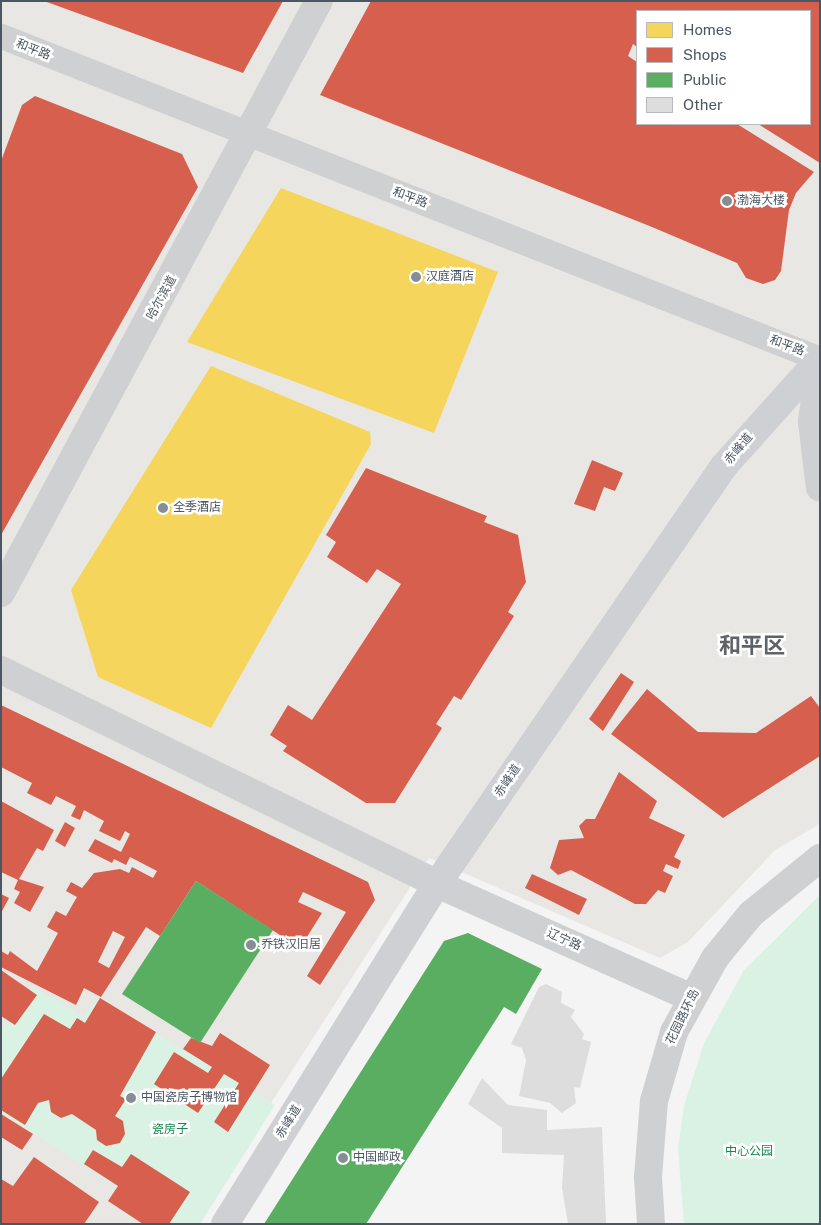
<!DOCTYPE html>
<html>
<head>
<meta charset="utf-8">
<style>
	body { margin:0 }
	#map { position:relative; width:821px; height:1225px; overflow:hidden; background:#f4f4f4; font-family:"Public Sans","Noto Sans SC",sans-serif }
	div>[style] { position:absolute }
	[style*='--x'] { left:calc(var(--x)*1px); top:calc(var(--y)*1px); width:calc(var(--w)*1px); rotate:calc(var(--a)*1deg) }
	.commercial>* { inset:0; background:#e8e7e3 }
	.green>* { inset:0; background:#d9f2e3 }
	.homes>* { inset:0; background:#f6d55c }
	.shops>* { inset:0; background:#d6604d }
	.public>* { inset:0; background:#5aae61 }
	.building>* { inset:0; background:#ddddde }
	.pedestrian>* { height:25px; margin:-12.5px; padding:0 12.5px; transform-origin:12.5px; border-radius:12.5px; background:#ced0d2 }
	.minor>* { height:28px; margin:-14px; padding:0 14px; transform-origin:14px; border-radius:14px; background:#ced0d2 }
	.tertiary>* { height:28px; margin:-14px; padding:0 14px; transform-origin:14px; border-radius:14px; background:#ced0d2 }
	.secondary>* { height:28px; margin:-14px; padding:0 14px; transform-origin:14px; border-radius:14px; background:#ced0d4 }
	.dots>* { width:14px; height:14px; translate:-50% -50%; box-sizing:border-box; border:2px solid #fff; border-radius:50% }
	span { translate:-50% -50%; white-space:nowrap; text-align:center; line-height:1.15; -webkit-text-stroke:5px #fff; paint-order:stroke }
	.street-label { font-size:12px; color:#4a5661 }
	.poi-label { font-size:12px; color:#4a5661 }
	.left { translate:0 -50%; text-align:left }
	.park-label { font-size:12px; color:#17864f }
	.town-label { font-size:22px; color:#5f6368; font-weight:700 }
	.frame { position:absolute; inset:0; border:2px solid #4a5661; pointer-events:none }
	.legend { position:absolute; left:636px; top:10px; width:175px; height:115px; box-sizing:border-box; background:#fff; border:1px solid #b7bbc0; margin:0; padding:6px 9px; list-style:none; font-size:15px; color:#4a5661 }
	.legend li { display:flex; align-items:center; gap:10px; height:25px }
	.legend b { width:25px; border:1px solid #b7bbc0 }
</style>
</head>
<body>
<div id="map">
	<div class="commercial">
		<i style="clip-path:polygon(evenodd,1px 1px,820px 1px,820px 824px,775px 850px,688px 942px,660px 958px,429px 858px,193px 1224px,1px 1224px,1px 1px,637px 11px,810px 11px,810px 124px,637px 124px,637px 11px)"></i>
	</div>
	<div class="green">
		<i style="clip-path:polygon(820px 895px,820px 1224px,684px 1224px,678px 1148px,684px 1106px,704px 1043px,744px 970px)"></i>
		<i style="clip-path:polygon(32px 986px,84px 1017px,98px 998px,275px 1105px,200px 1224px,175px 1224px,1px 1112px,1px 1030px)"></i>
	</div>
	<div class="homes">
		<i style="clip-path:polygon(281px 188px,498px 272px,434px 433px,187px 342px)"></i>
		<i style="clip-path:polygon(211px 366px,370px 432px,371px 444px,211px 728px,98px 677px,71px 590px)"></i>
	</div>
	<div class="shops">
		<i style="clip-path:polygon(44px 1px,283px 1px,243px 73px)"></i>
		<i style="clip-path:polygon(371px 1px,820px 1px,820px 163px,758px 124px,810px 124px,810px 11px,637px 11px,637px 47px,633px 44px,628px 56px,637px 62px,637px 124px,737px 124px,814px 172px,796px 193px,789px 210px,781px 271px,775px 280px,763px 284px,746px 278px,737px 263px,652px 227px,320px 95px)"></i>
		<i style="clip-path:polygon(35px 96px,182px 154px,198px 187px,1px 535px,1px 161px,22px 105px)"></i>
		<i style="clip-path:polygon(592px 460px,623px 473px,615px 491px,604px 487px,595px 511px,574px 504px)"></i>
		<i style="clip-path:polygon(366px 468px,487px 516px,484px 522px,518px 535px,526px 582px,508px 612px,514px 616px,461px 700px,454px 696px,436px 724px,442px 728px,395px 803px,366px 803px,283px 751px,287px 746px,270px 735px,288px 705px,312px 720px,401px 584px,377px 569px,367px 583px,327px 557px,336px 542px,326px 535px)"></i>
		<i style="clip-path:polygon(621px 673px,634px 682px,603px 731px,589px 719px)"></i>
		<i style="clip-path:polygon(647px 689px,698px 732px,756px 733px,811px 696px,820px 708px,820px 756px,723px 818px,611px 734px)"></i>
		<i style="clip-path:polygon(evenodd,1px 705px,368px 882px,375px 900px,320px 985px,307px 976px,346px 912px,303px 892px,298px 902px,322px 913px,300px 948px,196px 881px,160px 936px,146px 927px,101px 997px,84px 988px,76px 1005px,1px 967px,1px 951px,8px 955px,10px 951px,37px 971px,58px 933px,47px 927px,56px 911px,66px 916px,77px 897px,66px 891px,71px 882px,82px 888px,94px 873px,120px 869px,129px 873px,132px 867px,153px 878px,157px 871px,130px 857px,126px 865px,114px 859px,112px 863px,88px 851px,95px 839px,121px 852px,130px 834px,125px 831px,120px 841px,99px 831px,104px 821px,84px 810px,80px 820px,71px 816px,76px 806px,56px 796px,51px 805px,27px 793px,32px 783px,1px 767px,1px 705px,113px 931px,125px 937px,109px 968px,98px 962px,113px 931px)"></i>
		<i style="clip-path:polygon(619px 772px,657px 801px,649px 818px,685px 835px,674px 857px,681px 861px,678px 869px,666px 864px,663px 871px,673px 876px,665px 893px,658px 890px,646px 904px,635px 904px,571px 870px,558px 875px,550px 868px,559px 840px,584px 838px,579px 826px,586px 819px,595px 819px)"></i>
		<i style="clip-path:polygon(1px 801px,54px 830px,43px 851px,37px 848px,19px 879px,44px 887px,30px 912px,14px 903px,20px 892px,14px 889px,18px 880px,1px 872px)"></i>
		<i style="clip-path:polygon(65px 822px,75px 828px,65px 847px,55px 841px)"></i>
		<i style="clip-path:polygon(532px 874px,587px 899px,579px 915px,525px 888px)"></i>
		<i style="clip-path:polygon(1px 894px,9px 898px,1px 913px)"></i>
		<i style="clip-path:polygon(1px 970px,37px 995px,15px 1025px,1px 1016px)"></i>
		<i style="clip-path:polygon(100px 998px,156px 1032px,120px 1096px,126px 1099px,115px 1116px,123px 1121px,125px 1134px,120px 1143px,106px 1146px,97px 1140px,96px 1130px,72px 1114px,61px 1118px,51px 1112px,49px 1100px,38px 1103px,25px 1125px,1px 1110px,1px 1079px,44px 1014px,70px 1029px,77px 1018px,85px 1023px)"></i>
		<i style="clip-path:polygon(220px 1033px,270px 1065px,228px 1132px,214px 1122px,239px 1083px,224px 1074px,198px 1113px,154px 1084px,174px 1052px,208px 1073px,212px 1067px,183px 1049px,191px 1038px,212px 1046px)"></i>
		<i style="clip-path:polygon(1px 1114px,33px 1134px,22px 1150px,1px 1137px)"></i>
		<i style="clip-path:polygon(93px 1150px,122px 1167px,131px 1154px,190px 1192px,169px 1224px,143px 1224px,108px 1201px,118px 1186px,84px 1164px)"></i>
		<i style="clip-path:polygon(34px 1157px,99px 1202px,84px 1224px,1px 1224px,1px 1179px,13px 1186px)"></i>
	</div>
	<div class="public">
		<i style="clip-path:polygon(196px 881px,273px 930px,200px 1043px,122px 994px)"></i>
		<i style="clip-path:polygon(468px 933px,542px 969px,516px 1014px,504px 1007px,366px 1224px,264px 1224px,444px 941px)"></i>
	</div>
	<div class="building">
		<i style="clip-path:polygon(546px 984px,562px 992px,561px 1003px,575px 1010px,571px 1017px,584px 1034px,582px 1039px,591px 1042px,580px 1088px,574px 1087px,576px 1103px,562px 1113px,550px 1103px,519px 1096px,526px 1060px,522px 1048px,511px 1044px,539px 987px)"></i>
		<i style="clip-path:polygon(482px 1078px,508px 1105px,547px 1110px,547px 1130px,602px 1127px,606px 1224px,568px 1224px,562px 1188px,564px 1155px,502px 1153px,502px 1128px,468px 1104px)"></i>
	</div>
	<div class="pedestrian">
		<i style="--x:1;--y:36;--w:880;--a:21.52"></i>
	</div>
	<div class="minor">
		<i style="--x:820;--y:361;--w:62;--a:97.5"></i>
		<i style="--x:812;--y:422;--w:66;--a:83.1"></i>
		<i style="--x:1;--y:670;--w:486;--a:26.1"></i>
		<i style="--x:437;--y:884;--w:277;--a:24.1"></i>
	</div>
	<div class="tertiary">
		<i style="--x:1;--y:593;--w:672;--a:-61.76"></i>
		<i style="--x:651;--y:1224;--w:47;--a:-93.7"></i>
		<i style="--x:648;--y:1177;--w:76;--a:-85.5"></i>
		<i style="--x:654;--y:1101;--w:72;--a:-73.8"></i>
		<i style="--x:674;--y:1032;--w:85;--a:-61"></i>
		<i style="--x:715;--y:958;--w:57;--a:-50.7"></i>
		<i style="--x:751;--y:914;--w:89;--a:-39.1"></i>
	</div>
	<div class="secondary">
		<i style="--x:225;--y:1224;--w:401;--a:-58.1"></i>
		<i style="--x:437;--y:884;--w:507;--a:-55.53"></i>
		<i style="--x:724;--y:466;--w:144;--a:-48.1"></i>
	</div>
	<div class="dots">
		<i style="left:727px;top:201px;background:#868d94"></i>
		<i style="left:416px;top:277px;background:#868d94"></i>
		<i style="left:163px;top:508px;background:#868d94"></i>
		<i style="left:251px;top:945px;background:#868d94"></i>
		<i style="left:131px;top:1098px;background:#868d94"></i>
		<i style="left:343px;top:1158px;background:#868d94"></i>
	</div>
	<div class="street-label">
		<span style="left:33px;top:50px;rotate:22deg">和平路</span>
		<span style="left:410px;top:198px;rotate:21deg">和平路</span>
		<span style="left:162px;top:298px;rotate:-61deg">哈尔滨道</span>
		<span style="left:787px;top:346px;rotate:21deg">和平路</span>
		<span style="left:739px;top:449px;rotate:-50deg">赤峰道</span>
		<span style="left:508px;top:781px;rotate:-56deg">赤峰道</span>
		<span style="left:564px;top:940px;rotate:24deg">辽宁路</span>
		<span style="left:683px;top:1017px;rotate:-64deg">花园路环岛</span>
		<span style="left:289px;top:1122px;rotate:-58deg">赤峰道</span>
	</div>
	<div class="poi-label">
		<span class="left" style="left:737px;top:201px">渤海大楼</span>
		<span class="left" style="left:426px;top:277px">汉庭酒店</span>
		<span class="left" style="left:173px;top:508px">全季酒店</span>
		<span class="left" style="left:261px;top:945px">乔铁汉旧居</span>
		<span class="left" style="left:141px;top:1098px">中国瓷房子博物馆</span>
		<span class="left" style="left:353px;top:1158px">中国邮政</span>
	</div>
	<div class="park-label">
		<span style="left:170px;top:1130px">瓷房子</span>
		<span style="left:749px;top:1152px">中心公园</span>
	</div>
	<div class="town-label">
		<span style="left:752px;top:646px">和平区</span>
	</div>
	<div class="frame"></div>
	<ul class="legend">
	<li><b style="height:14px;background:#f6d55c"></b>Homes</li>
	<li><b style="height:14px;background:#d6604d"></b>Shops</li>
	<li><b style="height:14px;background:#5aae61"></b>Public</li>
	<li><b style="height:14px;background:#ddddde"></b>Other</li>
	</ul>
</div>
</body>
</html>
